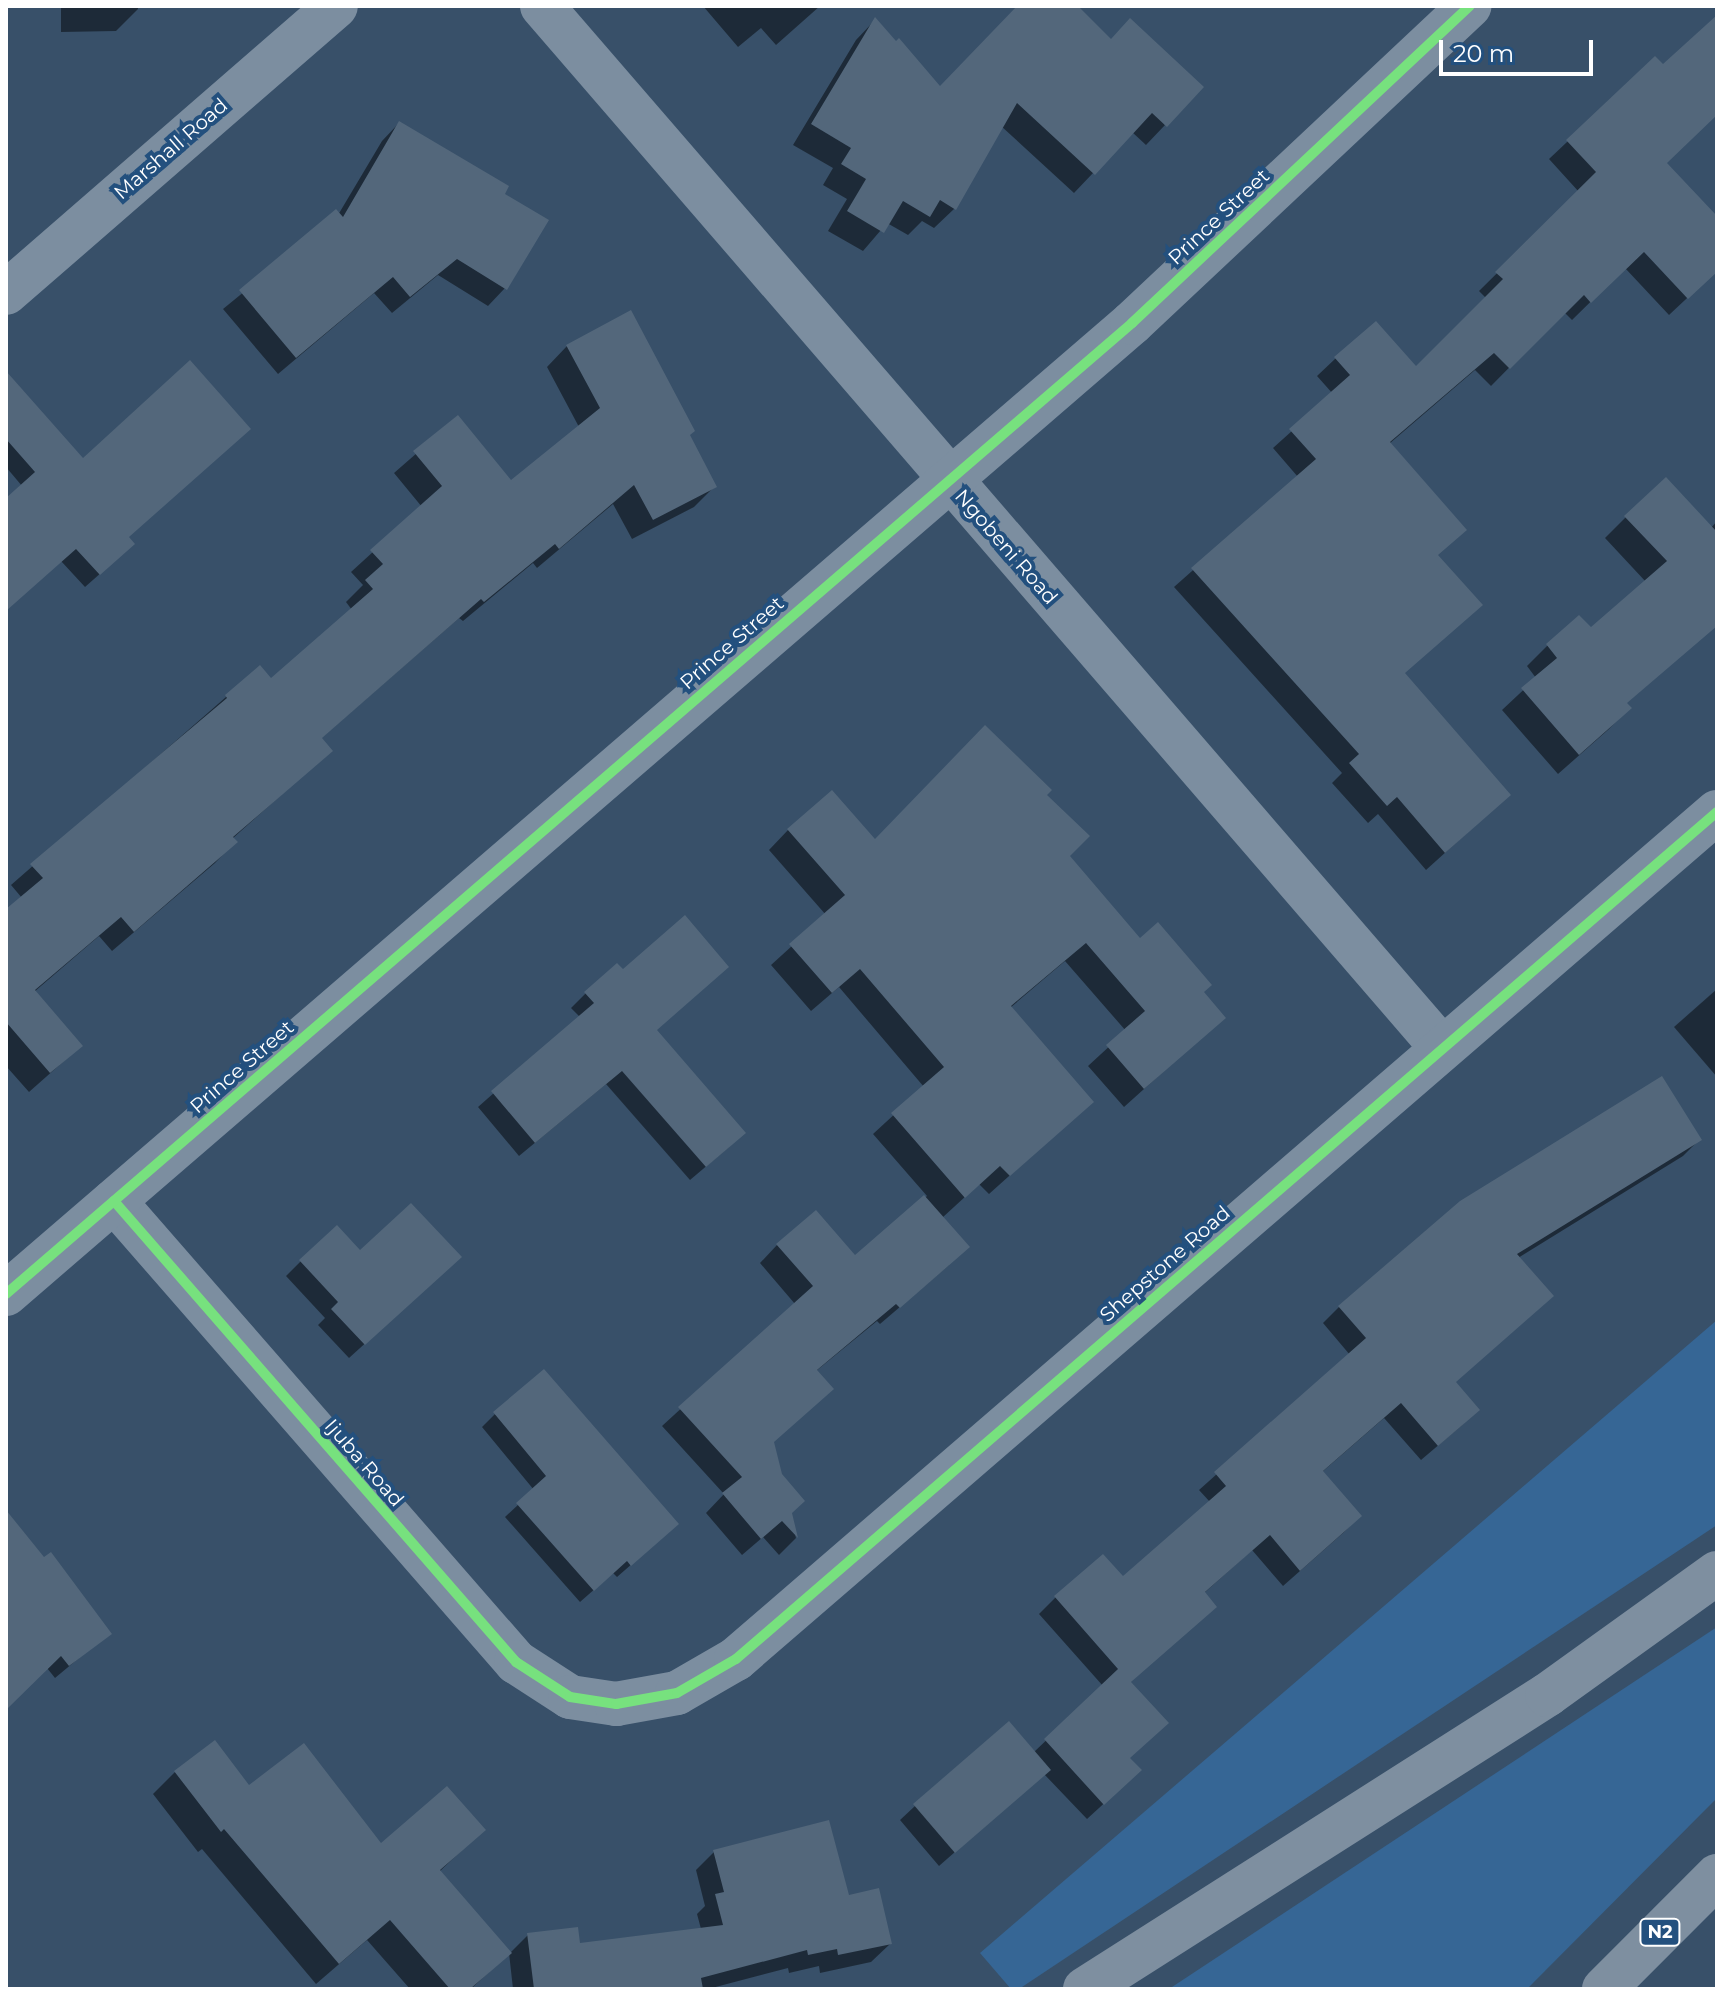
<!DOCTYPE html>
<html>
<head>
<meta charset="utf-8">
<style>
	body { margin:0 }
	#map { position:relative; width:1723px; height:1995px; overflow:hidden; background:#385069; font-family:Montserrat,sans-serif }
	div>[style] { position:absolute }
	[style*='--x'] { left:calc(var(--x)*1px); top:calc(var(--y)*1px); width:calc(var(--w)*1px); rotate:calc(var(--a)*1deg) }
	.green>* { inset:0; background:#366695 }
	.shadow>* { inset:0; background:#0007 }
	.building>* { inset:0; background:#53677b }
	.minor>* { height:44px; margin:-22px; padding:0 22px; transform-origin:22px; border-radius:22px; background:#7c8ea0 }
	.motorway>* { height:44px; margin:-22px; padding:0 22px; transform-origin:22px; border-radius:22px; background:#7e8fa0 }
	.cycleway>* { height:10px; margin:-5px; padding:0 5px; transform-origin:5px; border-radius:5px; background:#77e17e }
	span { translate:-50% -50%; white-space:nowrap; text-align:center; line-height:1.15; -webkit-text-stroke:8px #23507e; paint-order:stroke }
	.shield-label span { padding:2px 6px; background:#23507e; border:2px solid; border-radius:6px; -webkit-text-stroke-width:0 }
	.shield-label { font-size:18px; color:#fff; font-weight:700 }
	.street-label { font-size:20px; color:#fff }
	.frame { position:absolute; inset:0; border:8px solid #fff; pointer-events:none }
	.scale { position:absolute; left:1439px; top:40px; width:154px; height:36px; box-sizing:border-box; border:4px solid #fff; border-top:0; padding-left:10px; font-size:24px; line-height:28px; white-space:nowrap; color:#fff; -webkit-text-stroke:6px #23507e; paint-order:stroke }
</style>
</head>
<body>
<div id="map">
	<div class="green">
		<i style="clip-path:polygon(1717px 1320px,1717px 1525px,1019px 1989px,1011px 1989px,980px 1953px)"></i>
		<i style="clip-path:polygon(1717px 1627px,1717px 1798px,1527px 1989px,1169px 1989px)"></i>
	</div>
	<div class="shadow">
		<i style="clip-path:polygon(61px 6px,138px 6px,138px 9px,116px 31px,61px 32px)"></i>
		<i style="clip-path:polygon(703px 6px,820px 6px,776px 45px,761px 28px,738px 47px)"></i>
		<i style="clip-path:polygon(1019px 6px,1075px 6px,1165px 125px,1146px 145px,1132px 132px,1074px 193px,1001px 126px,954px 209px,934px 228px,922px 221px,908px 235px,887px 223px,863px 251px,828px 231px,847px 199px,823px 185px,833px 168px,793px 145px,856px 40px,875px 20px,939px 88px)"></i>
		<i style="clip-path:polygon(1717px 18px,1717px 113px,1664px 163px,1717px 219px,1717px 270px,1669px 315px,1625px 268px,1572px 320px,1564px 312px,1491px 386px,1475px 370px,1389px 444px,1437px 556px,1403px 674px,1509px 795px,1426px 870px,1378px 814px,1368px 823px,1332px 783px,1342px 773px,1174px 587px,1298px 477px,1273px 448px,1333px 394px,1317px 376px,1336px 358px,1416px 369px,1486px 298px,1479px 291px,1579px 192px,1549px 159px,1655px 59px,1663px 67px)"></i>
		<i style="clip-path:polygon(399px 123px,502px 195px,505px 288px,488px 306px,438px 275px,392px 313px,374px 293px,278px 374px,223px 309px,338px 215px,382px 141px)"></i>
		<i style="clip-path:polygon(567px 346px,688px 436px,715px 486px,694px 507px,632px 539px,613px 504px,537px 568px,533px 563px,463px 621px,459px 618px,320px 739px,330px 751px,232px 839px,235px 842px,215px 863px,112px 951px,99px 936px,34px 992px,81px 1046px,29px 1092px,6px 1066px,6px 912px,22px 898px,11px 885px,226px 697px,271px 681px,352px 610px,346px 602px,363px 585px,351px 572px,422px 507px,394px 473px,457px 418px,511px 483px,579px 427px,547px 367px)"></i>
		<i style="clip-path:polygon(6px 402px,127px 538px,119px 557px,85px 587px,61px 561px,6px 610px,6px 500px,22px 486px,6px 467px)"></i>
		<i style="clip-path:polygon(1626px 517px,1711px 528px,1717px 521px,1717px 619px,1625px 704px,1629px 708px,1609px 729px,1558px 774px,1502px 710px,1536px 678px,1527px 666px,1547px 646px,1591px 630px,1646px 582px,1605px 538px)"></i>
		<i style="clip-path:polygon(1044px 795px,1068px 856px,1140px 940px,1202px 993px,1223px 1018px,1124px 1107px,1088px 1066px,1126px 1031px,1065px 961px,1010px 1008px,1092px 1102px,989px 1194px,979px 1184px,942px 1218px,949px 1265px,880px 1324px,877px 1321px,816px 1371px,772px 1443px,796px 1538px,779px 1555px,763px 1537px,742px 1555px,706px 1513px,724px 1494px,662px 1426px,795px 1304px,760px 1263px,777px 1245px,855px 1258px,927px 1196px,873px 1134px,924px 1087px,839px 987px,811px 1011px,771px 965px,826px 915px,769px 850px,788px 830px,874px 842px)"></i>
		<i style="clip-path:polygon(1717px 989px,1717px 1077px,1674px 1027px)"></i>
		<i style="clip-path:polygon(586px 993px,655px 1031px,729px 1147px,690px 1180px,606px 1084px,519px 1156px,478px 1107px,580px 1017px,571px 1008px)"></i>
		<i style="clip-path:polygon(1699px 1140px,1683px 1156px,1518px 1258px,1454px 1383px,1477px 1410px,1461px 1426px,1421px 1460px,1384px 1418px,1322px 1472px,1360px 1516px,1343px 1533px,1283px 1586px,1252px 1550px,1203px 1594px,1130px 1683px,1128px 1759px,1123px 1786px,1087px 1819px,1044px 1774px,939px 1866px,900px 1820px,915px 1806px,1034px 1752px,1103px 1686px,1039px 1614px,1056px 1597px,1123px 1579px,1210px 1502px,1199px 1490px,1350px 1355px,1323px 1323px,1339px 1307px)"></i>
		<i style="clip-path:polygon(360px 1253px,445px 1271px,349px 1358px,318px 1325px,325px 1318px,286px 1276px,301px 1261px)"></i>
		<i style="clip-path:polygon(495px 1414px,664px 1536px,617px 1577px,613px 1573px,580px 1602px,505px 1517px,534px 1490px,482px 1427px)"></i>
		<i style="clip-path:polygon(6px 1544px,109px 1633px,55px 1678px,47px 1668px,6px 1708px)"></i>
		<i style="clip-path:polygon(175px 1772px,248px 1788px,381px 1846px,483px 1830px,439px 1872px,510px 1953px,528px 1935px,578px 1946px,701px 1929px,697px 1914px,705px 1906px,696px 1870px,714px 1852px,847px 1897px,890px 1944px,871px 1962px,820px 1973px,819px 1966px,789px 1973px,788px 1968px,708px 1989px,513px 1989px,509px 1953px,471px 1989px,410px 1989px,367px 1940px,316px 1984px,202px 1849px,198px 1852px,153px 1794px)"></i>
	</div>
	<div class="building">
		<i style="clip-path:polygon(1017px 6px,1078px 6px,1111px 39px,1130px 18px,1204px 87px,1167px 127px,1152px 113px,1095px 175px,1017px 103px,956px 210px,940px 200px,930px 217px,903px 201px,884px 233px,847px 211px,866px 179px,841px 164px,851px 148px,811px 124px,875px 17px,896px 41px,899px 38px,940px 86px)"></i>
		<i style="clip-path:polygon(1717px 15px,1717px 115px,1667px 163px,1717px 216px,1717px 272px,1688px 299px,1644px 252px,1591px 303px,1584px 295px,1510px 369px,1494px 353px,1390px 442px,1467px 530px,1438px 555px,1483px 605px,1405px 673px,1511px 795px,1445px 853px,1397px 797px,1387px 806px,1349px 763px,1359px 754px,1191px 568px,1316px 459px,1289px 429px,1350px 375px,1334px 357px,1376px 321px,1416px 366px,1503px 279px,1495px 272px,1596px 172px,1566px 140px,1655px 56px,1663px 64px)"></i>
		<i style="clip-path:polygon(399px 121px,509px 186px,505px 194px,549px 220px,507px 290px,457px 259px,410px 297px,393px 277px,296px 358px,239px 290px,336px 209px,343px 217px)"></i>
		<i style="clip-path:polygon(631px 310px,695px 431px,690px 435px,717px 487px,653px 520px,634px 485px,559px 549px,555px 544px,484px 602px,481px 599px,322px 738px,333px 751px,233px 837px,238px 842px,134px 932px,121px 917px,35px 990px,83px 1046px,50px 1073px,6px 1022px,6px 909px,43px 878px,30px 864px,227px 698px,225px 695px,260px 665px,271px 678px,373px 589px,365px 580px,383px 564px,370px 550px,442px 486px,413px 451px,458px 415px,511px 480px,600px 408px,566px 345px)"></i>
		<i style="clip-path:polygon(190px 360px,251px 429px,129px 537px,135px 544px,100px 575px,76px 549px,6px 611px,6px 498px,35px 472px,6px 439px,6px 371px,83px 458px)"></i>
		<i style="clip-path:polygon(1666px 477px,1717px 532px,1717px 626px,1627px 703px,1632px 708px,1579px 755px,1521px 688px,1557px 658px,1546px 644px,1579px 615px,1591px 627px,1667px 561px,1624px 516px)"></i>
		<i style="clip-path:polygon(985px 725px,1052px 790px,1047px 795px,1090px 836px,1070px 856px,1140px 938px,1158px 922px,1212px 985px,1204px 992px,1226px 1018px,1144px 1089px,1106px 1045px,1145px 1011px,1086px 943px,1011px 1006px,1094px 1102px,1010px 1176px,1000px 1166px,965px 1198px,891px 1113px,944px 1067px,860px 969px,832px 993px,789px 944px,845px 895px,787px 829px,832px 790px,875px 839px)"></i>
		<i style="clip-path:polygon(685px 915px,729px 967px,657px 1030px,746px 1133px,706px 1167px,622px 1071px,535px 1143px,491px 1091px,594px 1003px,584px 992px,617px 963px,623px 969px)"></i>
		<i style="clip-path:polygon(1662px 1076px,1702px 1140px,1517px 1254px,1554px 1296px,1456px 1382px,1480px 1410px,1438px 1446px,1401px 1403px,1323px 1471px,1362px 1516px,1300px 1571px,1270px 1535px,1205px 1592px,1217px 1607px,1131px 1682px,1169px 1723px,1130px 1758px,1142px 1770px,1104px 1805px,1044px 1739px,1118px 1669px,1054px 1596px,1103px 1554px,1123px 1576px,1226px 1486px,1214px 1472px,1366px 1338px,1338px 1306px,1460px 1201px)"></i>
		<i style="clip-path:polygon(924px 1195px,970px 1247px,900px 1308px,896px 1304px,817px 1370px,834px 1389px,774px 1442px,782px 1474px,805px 1501px,792px 1513px,798px 1538px,782px 1521px,761px 1539px,722px 1493px,742px 1477px,678px 1407px,813px 1286px,776px 1244px,816px 1210px,855px 1255px)"></i>
		<i style="clip-path:polygon(411px 1203px,462px 1257px,365px 1345px,331px 1309px,338px 1302px,299px 1260px,337px 1225px,360px 1250px)"></i>
		<i style="clip-path:polygon(544px 1369px,679px 1524px,631px 1566px,627px 1561px,594px 1591px,516px 1503px,546px 1476px,493px 1412px)"></i>
		<i style="clip-path:polygon(6px 1510px,44px 1557px,51px 1552px,112px 1634px,69px 1666px,61px 1656px,6px 1710px)"></i>
		<i style="clip-path:polygon(1009px 1721px,1051px 1770px,955px 1853px,913px 1804px)"></i>
		<i style="clip-path:polygon(215px 1740px,249px 1785px,304px 1743px,381px 1843px,447px 1786px,486px 1830px,440px 1870px,512px 1953px,470px 1989px,450px 1989px,390px 1920px,339px 1964px,224px 1829px,221px 1832px,174px 1771px)"></i>
		<i style="clip-path:polygon(829px 1820px,849px 1895px,879px 1888px,892px 1944px,838px 1955px,837px 1949px,808px 1955px,807px 1950px,701px 1978px,703px 1989px,534px 1989px,527px 1933px,578px 1927px,580px 1943px,723px 1925px,715px 1894px,724px 1892px,713px 1850px)"></i>
	</div>
	<div class="minor">
		<i style="--x:542;--y:6;--w:1377;--a:49.18"></i>
		<i style="--x:6;--y:293;--w:437;--a:-41"></i>
		<i style="--x:114;--y:1201;--w:612;--a:48.91"></i>
		<i style="--x:516;--y:1662;--w:64;--a:32.9"></i>
		<i style="--x:570;--y:1697;--w:47;--a:8.7"></i>
		<i style="--x:616;--y:1704;--w:62;--a:-10.2"></i>
		<i style="--x:677;--y:1693;--w:68;--a:-30"></i>
		<i style="--x:736;--y:1659;--w:1296;--a:-40.81"></i>
		<i style="--x:6;--y:1294;--w:1487;--a:-40.77"></i>
		<i style="--x:1132;--y:323;--w:463;--a:-43.2"></i>
	</div>
	<div class="motorway">
		<i style="--x:1085;--y:1989;--w:548;--a:-32.47"></i>
		<i style="--x:1547;--y:1695;--w:209;--a:-35.7"></i>
		<i style="--x:1604;--y:1989;--w:160;--a:-45"></i>
	</div>
	<div class="cycleway">
		<i style="--x:114;--y:1201;--w:612;--a:48.91"></i>
		<i style="--x:516;--y:1662;--w:64;--a:32.9"></i>
		<i style="--x:570;--y:1697;--w:47;--a:8.7"></i>
		<i style="--x:616;--y:1704;--w:62;--a:-10.2"></i>
		<i style="--x:677;--y:1693;--w:68;--a:-30"></i>
		<i style="--x:736;--y:1659;--w:1296;--a:-40.81"></i>
		<i style="--x:6;--y:1294;--w:1487;--a:-40.77"></i>
		<i style="--x:1132;--y:323;--w:463;--a:-43.2"></i>
	</div>
	<div class="shield-label">
		<span style="left:1660px;top:1932px">N2</span>
	</div>
	<div class="street-label">
		<span style="left:171px;top:149px;rotate:-41deg">Marshall Road</span>
		<span style="left:1219px;top:217px;rotate:-43deg">Prince Street</span>
		<span style="left:1006px;top:547px;rotate:49deg">Ngobeni Road</span>
		<span style="left:732px;top:643px;rotate:-41deg">Prince Street</span>
		<span style="left:242px;top:1067px;rotate:-41deg">Prince Street</span>
		<span style="left:1165px;top:1264px;rotate:-41deg">Shepstone Road</span>
		<span style="left:364px;top:1463px;rotate:49deg">Ijuba Road</span>
	</div>
	<div class="frame"></div>
	<div class="scale">20 m</div>
</div>
</body>
</html>
